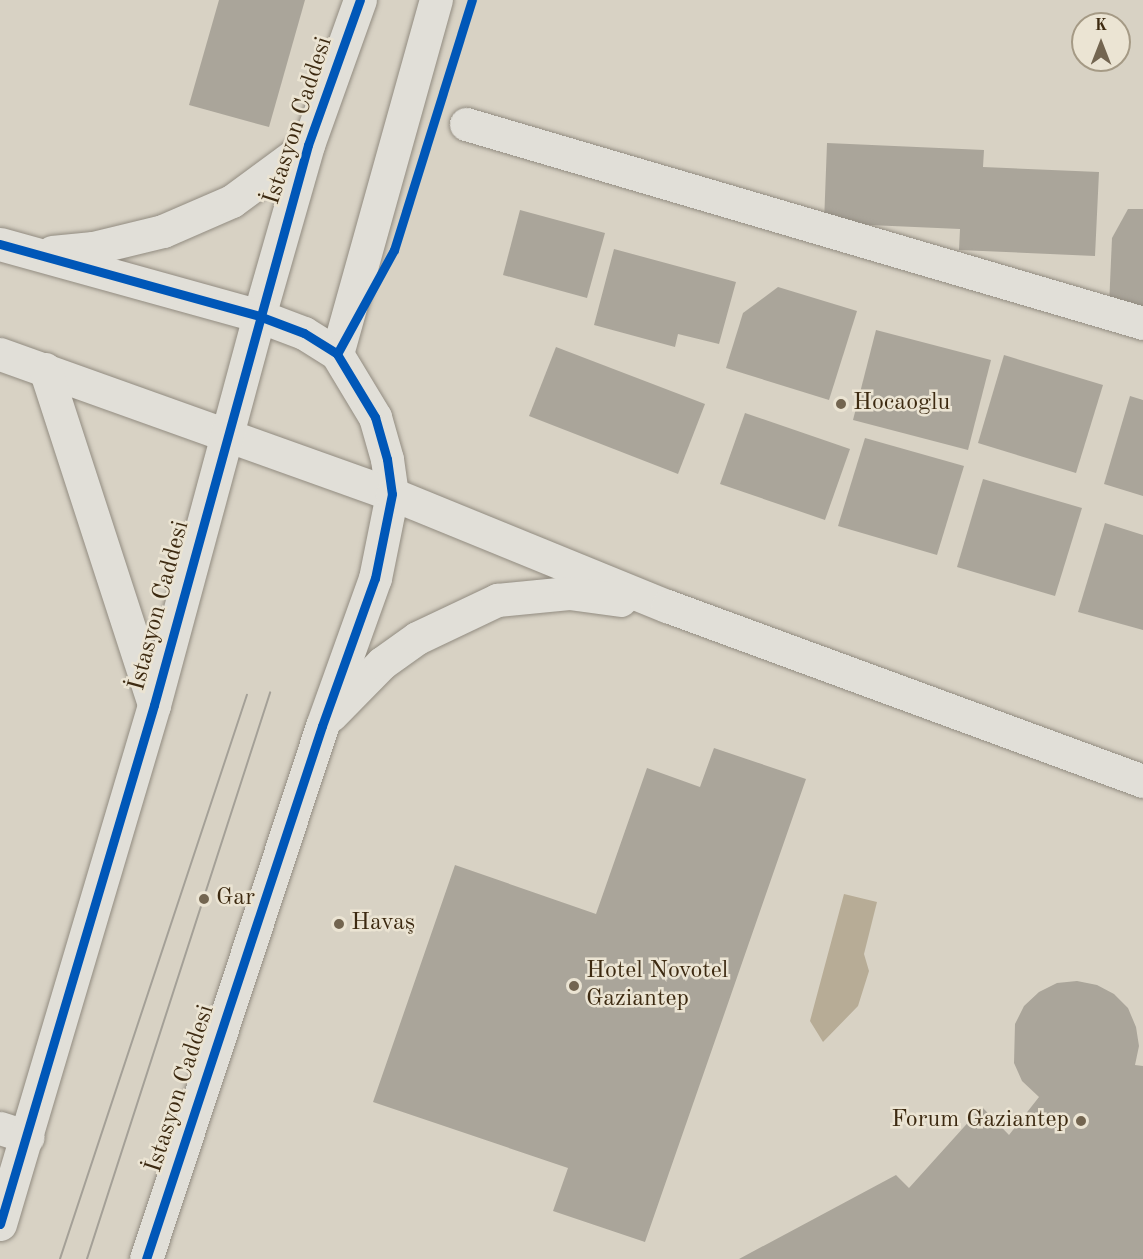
<!DOCTYPE html>
<html>
<head>
<meta charset="utf-8">
<style>
	body { margin:0 }
	#map { position:relative; width:1143px; height:1259px; overflow:hidden; background:#d8d2c4; font-family:"Old Standard TT",serif }
	div>[style] { position:absolute }
	[style*='--x'] { left:calc(var(--x)*1px); top:calc(var(--y)*1px); width:calc(var(--w)*1px); rotate:calc(var(--a)*1deg) }
	.water>* { inset:0; background:#b7ac96 }
	.building>* { inset:0; background:#aaa59a }
	.roads { filter:drop-shadow(0 0 2px #928c81) drop-shadow(0 0 2px #928c81) }
	.minor>* { height:33px; margin:-16.5px; padding:0 16.5px; transform-origin:16.5px; border-radius:16.5px; background:#e1dfd8 }
	.tertiary>* { height:33px; margin:-16.5px; padding:0 16.5px; transform-origin:16.5px; border-radius:16.5px; background:#e1dfd8 }
	.tram>* { height:1.5px; margin:-0.75px; padding:0 0.75px; transform-origin:0.75px; border-radius:0.75px; background:#a4a097 }
	.cycleway>* { height:9px; margin:-4.5px; padding:0 4.5px; transform-origin:4.5px; border-radius:4.5px; background:#0057b8 }
	.dots>* { width:16px; height:16px; translate:-50% -50%; box-sizing:border-box; border:3px solid #ebe4d3; border-radius:50% }
	span { translate:-50% -50%; white-space:nowrap; text-align:center; line-height:1.15; -webkit-text-stroke:5px #ebe4d3; paint-order:stroke }
	.street-label { font-size:24px; color:#3d2a11 }
	.poi-label { font-size:24px; color:#3d2a11 }
	.left { translate:0 -50%; text-align:left }
	.right { translate:-100% -50%; text-align:right }
	.north { position:absolute; left:1071px; top:12px; width:60px; height:60px; box-sizing:border-box; background:#ebe4d3; border:2px solid #a59a85; border-radius:50%; rotate:0deg; font-size:16px; font-weight:700; line-height:24px; text-align:center; color:#3d2a11 }
	.north::after { content:''; display:block; margin:auto; width:21px; height:27px; background:#736550; clip-path:polygon(50% 0,100% 100%,50% 72%,0 100%) }
</style>
</head>
<body>
<div id="map">
	<div class="water">
		<i style="clip-path:polygon(844px 894px,877px 902px,864px 954px,869px 971px,858px 1006px,823px 1042px,810px 1021px)"></i>
	</div>
	<div class="building">
		<i style="clip-path:polygon(219px 0,305px 0,269px 127px,189px 105px)"></i>
		<i style="clip-path:polygon(827px 143px,984px 150px,983px 167px,1099px 172px,1095px 256px,959px 250px,960px 229px,824px 223px)"></i>
		<i style="clip-path:polygon(1128px 209px,1143px 209px,1143px 307px,1109px 306px,1112px 238px)"></i>
		<i style="clip-path:polygon(520px 210px,605px 233px,587px 298px,503px 275px)"></i>
		<i style="clip-path:polygon(614px 249px,736px 282px,719px 344px,678px 334px,675px 347px,594px 325px)"></i>
		<i style="clip-path:polygon(778px 287px,857px 311px,829px 400px,726px 368px,743px 313px)"></i>
		<i style="clip-path:polygon(876px 330px,991px 360px,968px 450px,853px 420px)"></i>
		<i style="clip-path:polygon(556px 347px,705px 404px,678px 474px,529px 416px)"></i>
		<i style="clip-path:polygon(1004px 355px,1103px 385px,1076px 473px,978px 443px)"></i>
		<i style="clip-path:polygon(1130px 396px,1143px 400px,1143px 496px,1104px 484px)"></i>
		<i style="clip-path:polygon(745px 413px,850px 449px,825px 520px,720px 484px)"></i>
		<i style="clip-path:polygon(865px 438px,964px 466px,937px 555px,838px 526px)"></i>
		<i style="clip-path:polygon(983px 479px,1082px 508px,1055px 596px,957px 567px)"></i>
		<i style="clip-path:polygon(1105px 523px,1143px 535px,1143px 630px,1078px 612px)"></i>
		<i style="clip-path:polygon(714px 748px,806px 779px,645px 1242px,553px 1211px,568px 1168px,373px 1102px,455px 865px,596px 914px,647px 768px,700px 787px)"></i>
		<i style="clip-path:polygon(1077px 981px,1097px 985px,1114px 994px,1128px 1008px,1136px 1027px,1139px 1046px,1135px 1065px,1143px 1066px,1143px 1259px,739px 1259px,896px 1175px,909px 1188px,982px 1107px,1009px 1135px,1039px 1097px,1022px 1081px,1014px 1063px,1015px 1024px,1024px 1006px,1039px 992px,1057px 983px)"></i>
	</div>
	<div class="roads">
		<div class="minor">
			<i style="--x:466;--y:124;--w:706;--a:16.38"></i>
			<i style="--x:259;--y:316;--w:178;--a:-74"></i>
			<i style="--x:308;--y:145;--w:154;--a:-70.3"></i>
			<i style="--x:337;--y:354;--w:368;--a:-74.4"></i>
			<i style="--x:0;--y:1128;--w:29;--a:18"></i>
		</div>
		<div class="tertiary">
			<i style="--x:0;--y:244;--w:269;--a:15.5"></i>
			<i style="--x:259;--y:316;--w:48;--a:20.7"></i>
			<i style="--x:304;--y:333;--w:39;--a:32"></i>
			<i style="--x:337;--y:354;--w:74;--a:58.9"></i>
			<i style="--x:375;--y:417;--w:44;--a:74.1"></i>
			<i style="--x:387;--y:459;--w:35;--a:82"></i>
			<i style="--x:392;--y:494;--w:86;--a:101.4"></i>
			<i style="--x:375;--y:578;--w:157;--a:109.7"></i>
			<i style="--x:322;--y:726;--w:561;--a:108.27"></i>
			<i style="--x:52;--y:252;--w:41;--a:-5.6"></i>
			<i style="--x:93;--y:248;--w:72;--a:-13.7"></i>
			<i style="--x:163;--y:231;--w:75;--a:-23.5"></i>
			<i style="--x:232;--y:201;--w:94;--a:-36.4"></i>
			<i style="--x:0;--y:354;--w:416;--a:19.7"></i>
			<i style="--x:392;--y:494;--w:297;--a:22.2"></i>
			<i style="--x:667;--y:606;--w:507;--a:20.19"></i>
			<i style="--x:45;--y:369;--w:353;--a:72"></i>
			<i style="--x:331;--y:715;--w:73;--a:-45.6"></i>
			<i style="--x:382;--y:663;--w:43;--a:-35.5"></i>
			<i style="--x:417;--y:638;--w:89;--a:-25.4"></i>
			<i style="--x:497;--y:600;--w:72;--a:-5.6"></i>
			<i style="--x:569;--y:593;--w:52;--a:7.7"></i>
			<i style="--x:0;--y:1224;--w:541;--a:-73.47"></i>
			<i style="--x:154;--y:705;--w:403;--a:-74.9"></i>
		</div>
	</div>
	<div class="tram">
		<i style="--x:60;--y:1259;--w:594;--a:-71.66"></i>
		<i style="--x:87;--y:1259;--w:595;--a:-72.08"></i>
	</div>
	<div class="cycleway">
		<i style="--x:0;--y:244;--w:269;--a:15.5"></i>
		<i style="--x:259;--y:316;--w:48;--a:20.7"></i>
		<i style="--x:304;--y:333;--w:39;--a:32"></i>
		<i style="--x:337;--y:354;--w:74;--a:58.9"></i>
		<i style="--x:375;--y:417;--w:44;--a:74.1"></i>
		<i style="--x:387;--y:459;--w:35;--a:82"></i>
		<i style="--x:392;--y:494;--w:86;--a:101.4"></i>
		<i style="--x:375;--y:578;--w:157;--a:109.7"></i>
		<i style="--x:322;--y:726;--w:561;--a:108.27"></i>
		<i style="--x:337;--y:354;--w:119;--a:-61.3"></i>
		<i style="--x:394;--y:250;--w:262;--a:-72.7"></i>
		<i style="--x:0;--y:1224;--w:541;--a:-73.47"></i>
		<i style="--x:154;--y:705;--w:581;--a:-74.62"></i>
		<i style="--x:308;--y:145;--w:154;--a:-70.3"></i>
	</div>
	<div class="dots">
		<i style="left:841px;top:404px;background:#736550"></i>
		<i style="left:204px;top:899px;background:#736550"></i>
		<i style="left:339px;top:924px;background:#736550"></i>
		<i style="left:574px;top:986px;background:#736550"></i>
		<i style="left:1081px;top:1121px;background:#736550"></i>
	</div>
	<div class="street-label">
		<span style="left:299px;top:121px;rotate:-72deg">İstasyon Caddesi</span>
		<span style="left:160px;top:606px;rotate:-75deg">İstasyon Caddesi</span>
		<span style="left:181px;top:1089px;rotate:-72deg">İstasyon Caddesi</span>
	</div>
	<div class="poi-label">
		<span class="left" style="left:853px;top:404px">Hocaoglu</span>
		<span class="left" style="left:216px;top:899px">Gar</span>
		<span class="left" style="left:351px;top:924px">Havaş</span>
		<span class="left" style="left:586px;top:986px">Hotel Novotel<br>Gaziantep</span>
		<span class="right" style="left:1069px;top:1121px">Forum Gaziantep</span>
	</div>
	<div class="north">K</div>
</div>
</body>
</html>
